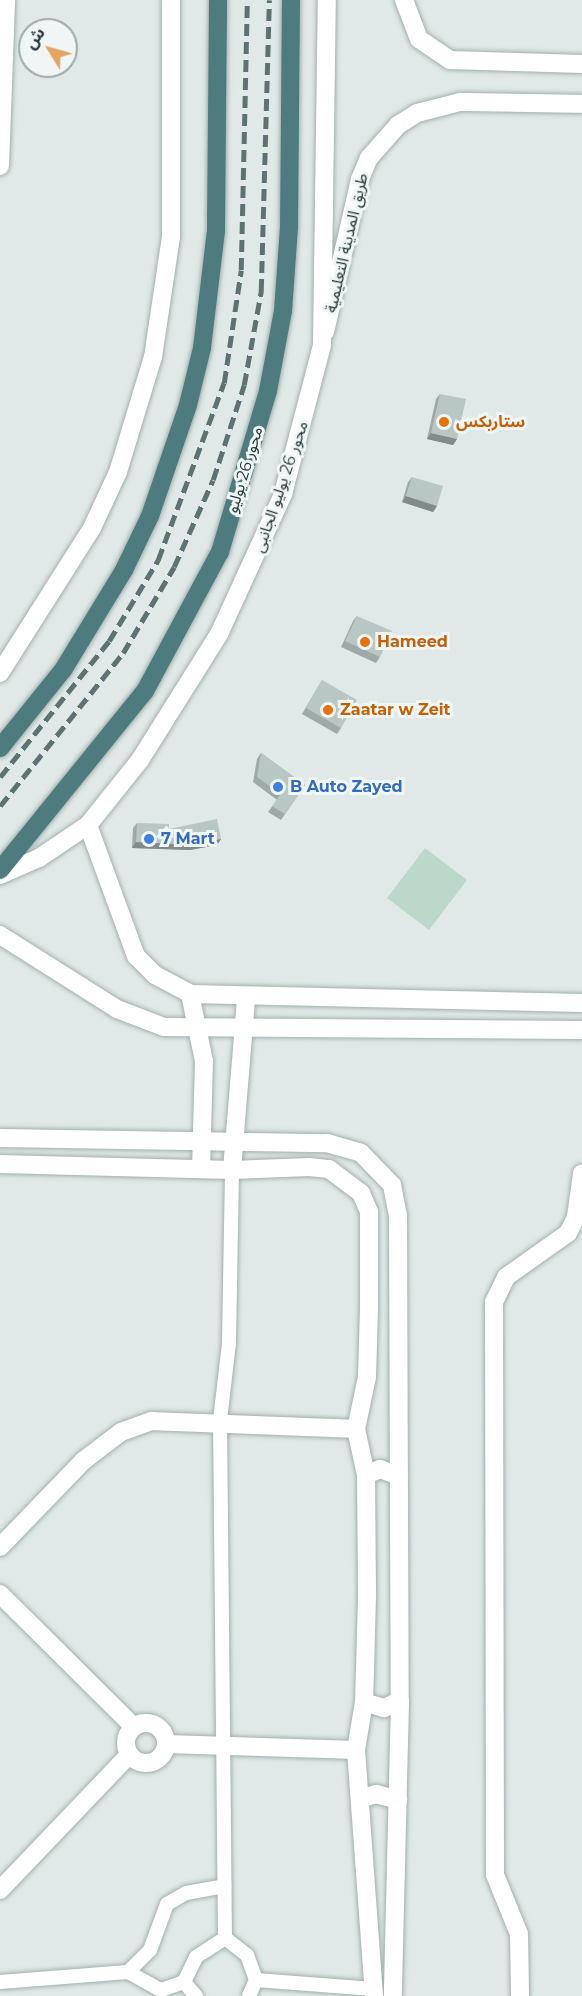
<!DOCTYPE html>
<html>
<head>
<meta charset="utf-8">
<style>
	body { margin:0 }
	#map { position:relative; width:582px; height:1996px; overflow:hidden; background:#e0e9e7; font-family:Montserrat,"Noto Sans Arabic",sans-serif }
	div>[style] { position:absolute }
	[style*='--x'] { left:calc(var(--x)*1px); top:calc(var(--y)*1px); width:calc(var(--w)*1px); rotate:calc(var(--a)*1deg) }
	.green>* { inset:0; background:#bbd8cb }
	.roads { filter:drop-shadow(0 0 2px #a3b0af) drop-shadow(0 0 2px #a3b0af) }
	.pedestrian>* { height:14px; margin:-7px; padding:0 7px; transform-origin:7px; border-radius:7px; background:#fff }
	.minor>* { height:18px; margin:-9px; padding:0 9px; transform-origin:9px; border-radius:9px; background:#fff }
	.minor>.ring { margin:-9px; padding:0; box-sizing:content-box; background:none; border:18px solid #fff; border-radius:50% }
	.tertiary>* { height:18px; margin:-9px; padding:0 9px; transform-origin:9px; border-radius:9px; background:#fff }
	.secondary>* { height:18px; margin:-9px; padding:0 9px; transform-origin:9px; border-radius:9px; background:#fff }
	.trunk>* { height:18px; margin:-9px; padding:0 9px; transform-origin:9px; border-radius:9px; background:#4e7b7d }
	.rail>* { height:4.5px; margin-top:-2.25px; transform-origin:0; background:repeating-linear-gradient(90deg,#5d7373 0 12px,transparent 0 18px) }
	.wall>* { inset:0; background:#9eaaa9 }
	.shaded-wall>* { inset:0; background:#818b89 }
	.building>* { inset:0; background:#b8c6c4 }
	.dots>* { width:16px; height:16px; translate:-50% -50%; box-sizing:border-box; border:3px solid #f0f6f5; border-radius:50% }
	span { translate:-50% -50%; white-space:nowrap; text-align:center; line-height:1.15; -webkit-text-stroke:6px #f0f6f5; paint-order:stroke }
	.street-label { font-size:16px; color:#223737 }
	.food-label { font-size:16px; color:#c56008; font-weight:700 }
	.left { translate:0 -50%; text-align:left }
	.shop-label { font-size:16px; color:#366cbe; font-weight:700 }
	.north { position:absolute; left:18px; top:18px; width:60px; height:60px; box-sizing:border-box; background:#f0f6f5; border:2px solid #9eaaa9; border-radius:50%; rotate:307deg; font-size:16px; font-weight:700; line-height:24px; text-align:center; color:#223737 }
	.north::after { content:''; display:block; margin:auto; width:21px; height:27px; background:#e2a564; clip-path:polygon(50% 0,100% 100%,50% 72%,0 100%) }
</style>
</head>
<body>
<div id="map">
	<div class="green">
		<i style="clip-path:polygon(425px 848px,467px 880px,429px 930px,387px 898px)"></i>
	</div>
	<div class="roads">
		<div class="pedestrian">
			<i style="--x:225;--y:1938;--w:518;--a:-90.55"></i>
			<i style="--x:220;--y:1420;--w:78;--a:-83.3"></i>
			<i style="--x:229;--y:1343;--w:173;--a:-89"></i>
			<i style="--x:225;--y:1938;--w:28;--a:38"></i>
			<i style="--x:247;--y:1955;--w:27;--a:70"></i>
			<i style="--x:256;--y:1980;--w:17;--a:114"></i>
			<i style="--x:128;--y:1972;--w:31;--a:-45"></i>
			<i style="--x:150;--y:1950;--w:49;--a:-69.7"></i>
			<i style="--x:167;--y:1904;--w:22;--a:-30"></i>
			<i style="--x:186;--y:1893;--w:39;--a:-10"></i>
			<i style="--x:256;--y:1980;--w:118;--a:4.4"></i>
			<i style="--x:0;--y:1982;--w:128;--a:-4.5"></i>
			<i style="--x:128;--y:1972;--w:38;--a:29"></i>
			<i style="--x:161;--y:1990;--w:24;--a:-19"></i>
			<i style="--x:196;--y:1996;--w:18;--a:-131"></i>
			<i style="--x:184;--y:1982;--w:28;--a:-64"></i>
			<i style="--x:196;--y:1957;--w:35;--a:-33"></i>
		</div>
		<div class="minor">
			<i style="--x:0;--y:166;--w:166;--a:-87.9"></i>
			<i style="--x:88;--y:825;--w:140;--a:69.9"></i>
			<i style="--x:136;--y:956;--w:27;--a:45"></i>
			<i style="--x:155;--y:975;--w:40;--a:28"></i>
			<i style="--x:190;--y:994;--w:392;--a:1.3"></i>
			<i style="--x:0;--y:935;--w:138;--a:32.3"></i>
			<i style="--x:117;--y:1009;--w:50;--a:21"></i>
			<i style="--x:164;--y:1027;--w:418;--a:0.4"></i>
			<i style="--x:190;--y:994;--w:68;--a:78.2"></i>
			<i style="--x:204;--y:1061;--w:108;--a:91.6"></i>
			<i style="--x:0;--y:1138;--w:327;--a:0.9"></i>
			<i style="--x:327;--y:1143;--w:35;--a:16"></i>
			<i style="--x:361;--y:1153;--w:45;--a:45.9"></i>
			<i style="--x:392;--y:1185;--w:31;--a:79"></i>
			<i style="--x:398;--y:1215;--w:486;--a:89.8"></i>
			<i style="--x:400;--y:1701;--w:295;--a:91.4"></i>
			<i style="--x:0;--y:1164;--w:232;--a:1.5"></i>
			<i style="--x:232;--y:1170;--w:77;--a:-2.2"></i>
			<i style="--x:309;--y:1167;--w:20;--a:6"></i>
			<i style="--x:329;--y:1169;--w:40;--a:37"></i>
			<i style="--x:361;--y:1193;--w:21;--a:67"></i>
			<i style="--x:369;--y:1212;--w:97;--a:90"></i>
			<i style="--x:369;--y:1309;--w:68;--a:91.7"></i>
			<i style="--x:367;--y:1377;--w:53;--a:101.9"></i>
			<i style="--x:356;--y:1429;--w:47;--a:77.7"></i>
			<i style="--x:366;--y:1475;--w:122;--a:89.5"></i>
			<i style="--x:367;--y:1597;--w:105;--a:91.6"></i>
			<i style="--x:364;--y:1702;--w:49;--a:99.5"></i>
			<i style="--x:356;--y:1750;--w:247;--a:85.8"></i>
			<i style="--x:232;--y:1170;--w:172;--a:-85.3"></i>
			<i style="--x:366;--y:1475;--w:15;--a:-23"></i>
			<i style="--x:380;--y:1469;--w:20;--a:20"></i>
			<i style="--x:0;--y:1547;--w:120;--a:-46"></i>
			<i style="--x:83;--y:1461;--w:48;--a:-37.3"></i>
			<i style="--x:121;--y:1432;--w:33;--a:-20"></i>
			<i style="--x:152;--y:1421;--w:204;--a:2.2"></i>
			<i style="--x:0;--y:1594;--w:189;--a:44.8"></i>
			<i style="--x:364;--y:1702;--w:21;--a:17"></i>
			<i style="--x:384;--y:1708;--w:17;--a:-24"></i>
			<i class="ring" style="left:126px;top:1723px;width:22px;height:22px"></i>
			<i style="--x:167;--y:1744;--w:189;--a:1.8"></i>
			<i style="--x:363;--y:1798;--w:14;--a:-17"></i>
			<i style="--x:376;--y:1794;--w:23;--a:15"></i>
			<i style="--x:0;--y:1890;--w:187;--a:-46.3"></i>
			<i style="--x:520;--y:1996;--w:62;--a:-90.9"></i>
			<i style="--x:519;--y:1934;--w:64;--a:-112.1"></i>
			<i style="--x:495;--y:1875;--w:573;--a:-90.1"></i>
			<i style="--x:494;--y:1302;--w:28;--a:-64"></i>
			<i style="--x:506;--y:1277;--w:76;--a:-35.4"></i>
			<i style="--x:568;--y:1233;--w:18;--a:-63"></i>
			<i style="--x:576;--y:1217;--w:44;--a:-82.2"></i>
		</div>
		<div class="tertiary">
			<i style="--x:404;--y:0;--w:42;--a:69"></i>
			<i style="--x:419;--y:39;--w:37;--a:34"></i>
			<i style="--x:450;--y:60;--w:132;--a:1.7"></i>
			<i style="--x:325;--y:332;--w:157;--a:-77.1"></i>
			<i style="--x:360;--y:179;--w:23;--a:-67"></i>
			<i style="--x:369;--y:158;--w:44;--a:-48.7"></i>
			<i style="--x:398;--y:125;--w:22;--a:-32"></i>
			<i style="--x:417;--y:113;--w:44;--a:-14.3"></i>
			<i style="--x:460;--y:102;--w:122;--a:0.9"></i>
		</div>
		<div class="secondary">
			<i style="--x:0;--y:673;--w:172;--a:-57.6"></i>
			<i style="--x:92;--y:528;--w:62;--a:-65.1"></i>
			<i style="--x:118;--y:472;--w:120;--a:-73.1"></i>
			<i style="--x:153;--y:357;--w:121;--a:-81.5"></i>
			<i style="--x:171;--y:237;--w:237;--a:-90"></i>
			<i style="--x:0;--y:875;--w:43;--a:-23.6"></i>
			<i style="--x:39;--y:858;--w:59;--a:-34"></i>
			<i style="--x:88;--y:825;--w:83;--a:-51.3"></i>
			<i style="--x:140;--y:760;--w:149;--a:-57.9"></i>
			<i style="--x:219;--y:634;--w:154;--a:-65.4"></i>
			<i style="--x:283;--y:494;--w:154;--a:-75.3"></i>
			<i style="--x:322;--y:345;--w:345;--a:-89.2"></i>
		</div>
		<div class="trunk">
			<i style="--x:0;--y:748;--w:100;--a:-51.1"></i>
			<i style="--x:63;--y:670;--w:117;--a:-58.6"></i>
			<i style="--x:124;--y:570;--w:60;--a:-64.3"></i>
			<i style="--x:150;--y:516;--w:117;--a:-71.1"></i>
			<i style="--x:188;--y:405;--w:59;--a:-76.2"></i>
			<i style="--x:202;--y:348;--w:118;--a:-83.2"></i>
			<i style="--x:216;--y:231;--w:231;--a:-89.5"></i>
			<i style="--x:0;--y:870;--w:230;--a:-51"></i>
			<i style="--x:145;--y:691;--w:158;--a:-61.7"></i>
			<i style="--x:220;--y:552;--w:168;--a:-73.4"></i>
			<i style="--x:268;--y:391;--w:81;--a:-79.4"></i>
			<i style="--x:283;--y:311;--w:84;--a:-85.9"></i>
			<i style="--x:289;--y:227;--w:227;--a:-89.5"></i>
		</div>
	</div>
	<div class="rail">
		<i style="--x:0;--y:777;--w:174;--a:-51.3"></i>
		<i style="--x:109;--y:641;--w:95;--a:-58.8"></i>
		<i style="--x:158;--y:560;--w:189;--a:-69.6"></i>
		<i style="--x:224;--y:383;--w:114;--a:-81.4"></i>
		<i style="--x:241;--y:270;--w:270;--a:-88.7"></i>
		<i style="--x:0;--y:806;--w:196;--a:-51.2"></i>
		<i style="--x:123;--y:653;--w:100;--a:-59.3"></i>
		<i style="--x:174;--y:567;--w:95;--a:-65.9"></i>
		<i style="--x:213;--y:480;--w:100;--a:-71.9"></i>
		<i style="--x:244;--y:385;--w:96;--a:-79.7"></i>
		<i style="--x:261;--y:291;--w:291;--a:-88.4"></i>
	</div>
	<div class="wall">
		<i style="clip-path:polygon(440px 394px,457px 439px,453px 445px,427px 439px,436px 399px)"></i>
		<i style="clip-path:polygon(412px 477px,437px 506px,433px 512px,402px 502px,408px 482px)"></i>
		<i style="clip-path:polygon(357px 616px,380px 657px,376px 663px,341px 647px,353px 621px)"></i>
		<i style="clip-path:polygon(322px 680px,341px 728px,337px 734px,302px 714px)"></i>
		<i style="clip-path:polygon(261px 753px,305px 785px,281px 820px,268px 812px,277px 800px,253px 782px,257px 759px)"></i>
		<i style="clip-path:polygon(137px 823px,221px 839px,217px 845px,190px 850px,132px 848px,133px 828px)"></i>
	</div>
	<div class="shaded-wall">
		<i style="clip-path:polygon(431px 433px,457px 439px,453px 445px,427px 439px)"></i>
		<i style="clip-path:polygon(406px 496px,437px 506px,433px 512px,402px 502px)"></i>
		<i style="clip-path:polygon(221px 839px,217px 845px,190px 850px,132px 848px,136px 842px)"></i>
	</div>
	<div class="building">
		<i style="clip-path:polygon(440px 394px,466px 399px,457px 439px,431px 433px)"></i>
		<i style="clip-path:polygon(412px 477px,443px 486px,437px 506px,406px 496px)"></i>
		<i style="clip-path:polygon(357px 616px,392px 631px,380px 657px,345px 641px)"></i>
		<i style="clip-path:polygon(322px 680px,357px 700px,341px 728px,306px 708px)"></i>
		<i style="clip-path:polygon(261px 753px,305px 785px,285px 814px,272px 806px,281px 794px,257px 777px)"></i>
		<i style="clip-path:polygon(217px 819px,221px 839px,194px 845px,136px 842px,137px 823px,169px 824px,169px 829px)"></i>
	</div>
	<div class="dots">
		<i style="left:444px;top:422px;background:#e8710a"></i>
		<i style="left:365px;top:642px;background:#e8710a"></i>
		<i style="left:328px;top:710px;background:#e8710a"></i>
		<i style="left:278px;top:787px;background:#3f7fe0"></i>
		<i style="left:149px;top:839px;background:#3f7fe0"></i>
	</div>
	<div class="street-label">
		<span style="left:347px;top:243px;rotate:-77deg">طريق المدينة التعليمية</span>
		<span style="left:245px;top:470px;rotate:-73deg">محور 26 يوليو</span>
		<span style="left:281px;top:487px;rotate:-71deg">محور 26 يوليو الجانبى</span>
	</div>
	<div class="food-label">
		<span class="left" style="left:456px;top:422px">ستاربكس</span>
		<span class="left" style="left:377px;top:642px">Hameed</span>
		<span class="left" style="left:340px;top:710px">Zaatar w Zeit</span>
	</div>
	<div class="shop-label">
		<span class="left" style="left:290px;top:787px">B Auto Zayed</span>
		<span class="left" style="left:161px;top:839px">7 Mart</span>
	</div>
	<div class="north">ش</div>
</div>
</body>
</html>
